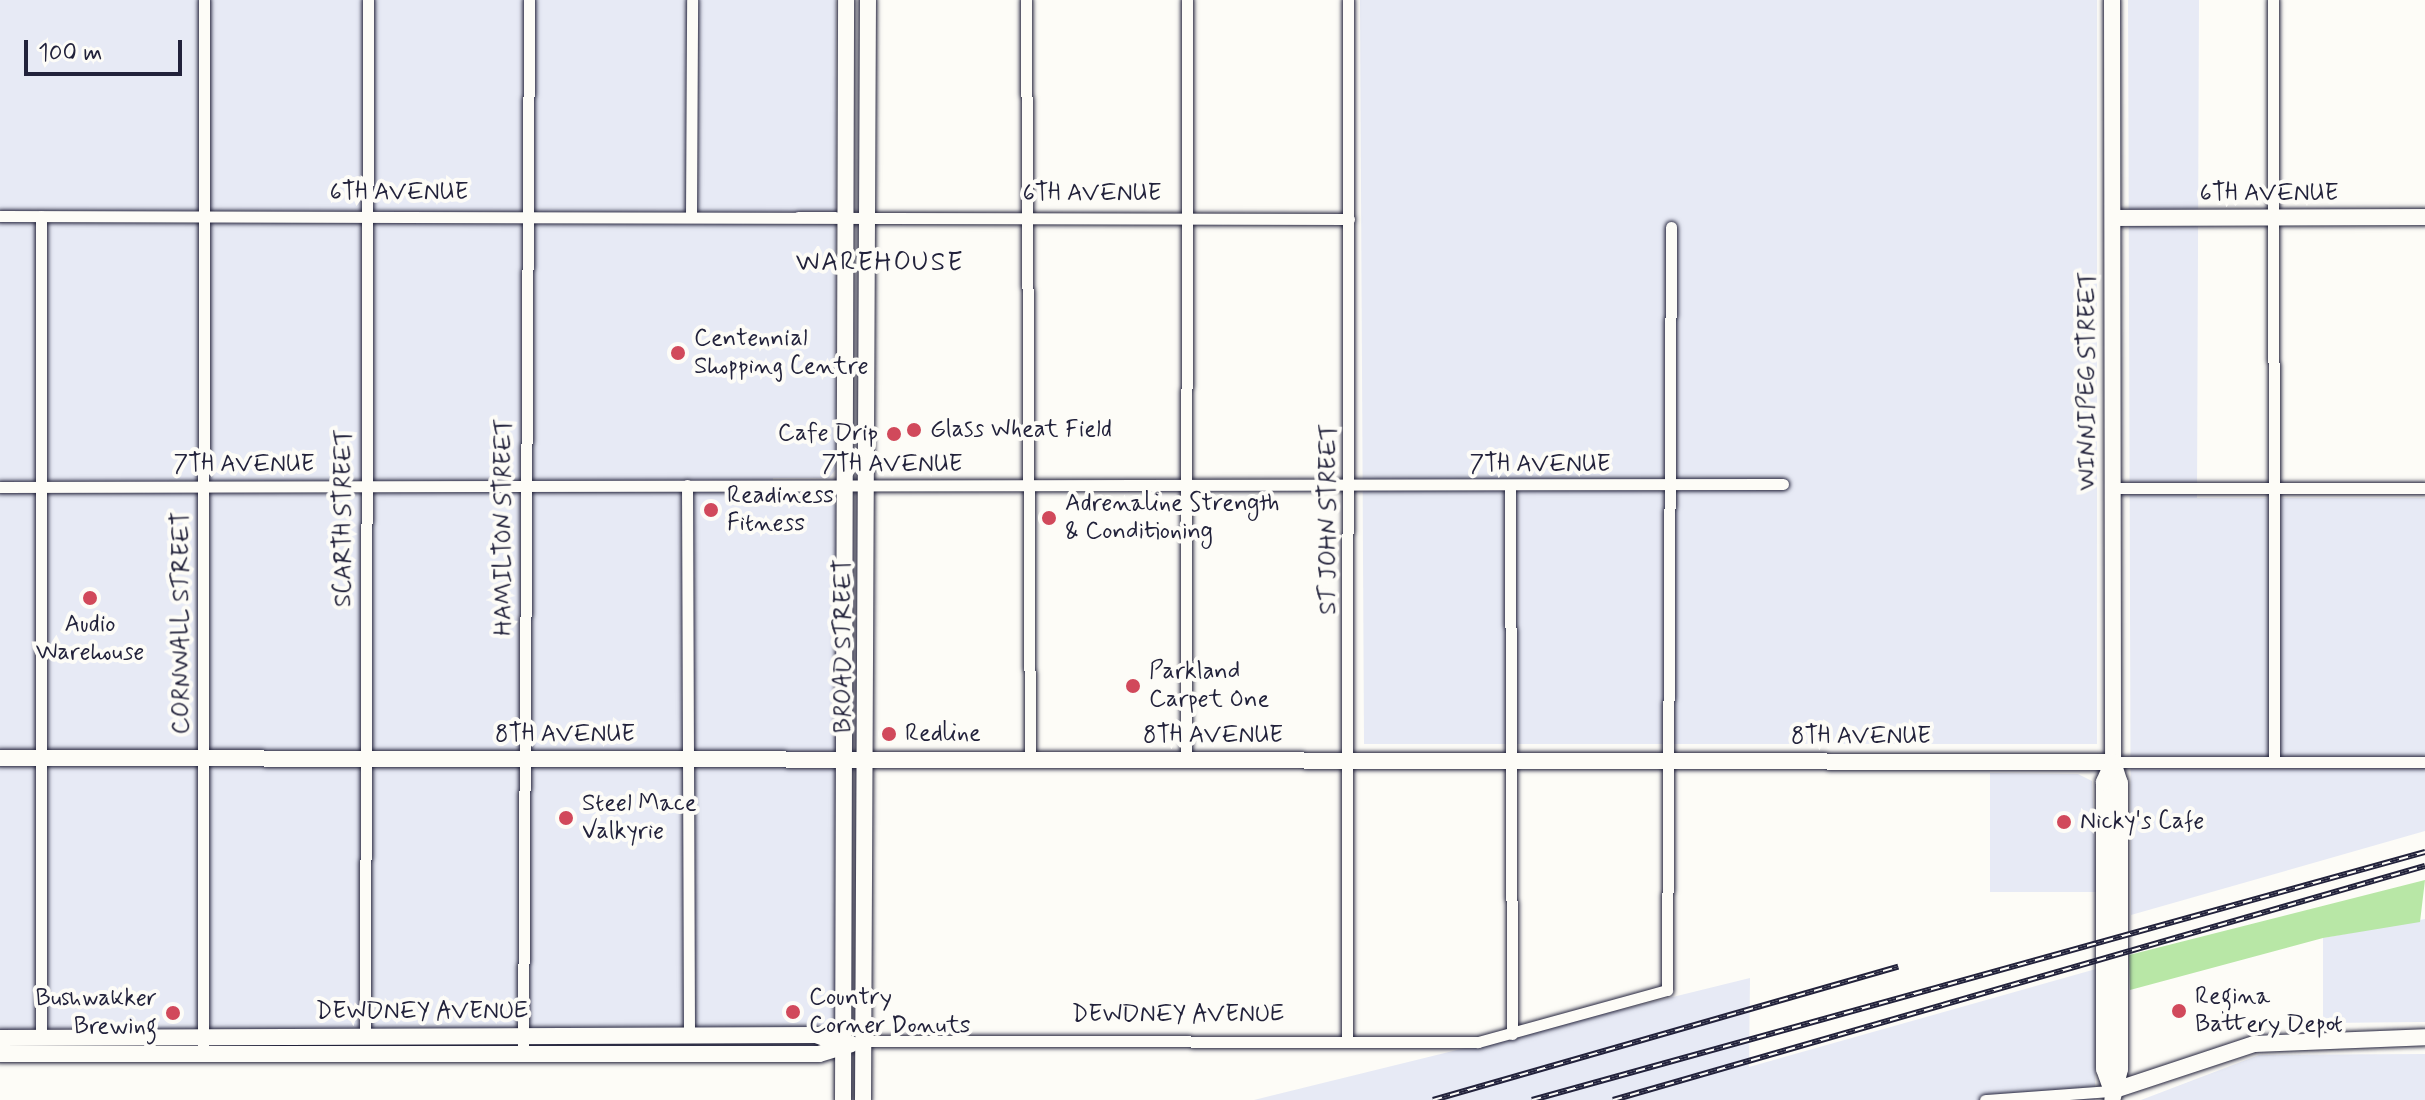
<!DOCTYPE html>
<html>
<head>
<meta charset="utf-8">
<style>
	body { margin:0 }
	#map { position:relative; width:2425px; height:1100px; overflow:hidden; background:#fdfcf7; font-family:Mynerve,sans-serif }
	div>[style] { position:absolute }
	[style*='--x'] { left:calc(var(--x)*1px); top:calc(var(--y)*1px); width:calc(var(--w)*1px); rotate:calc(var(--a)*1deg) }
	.built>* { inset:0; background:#e7eaf5 }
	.green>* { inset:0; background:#b8e7a6 }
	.roads { filter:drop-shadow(0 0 2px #22223b) drop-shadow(0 0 2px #22223b) }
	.street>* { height:11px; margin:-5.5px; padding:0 5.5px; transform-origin:5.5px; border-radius:5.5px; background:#fdfcf7 }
	.secondary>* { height:16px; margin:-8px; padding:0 8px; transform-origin:8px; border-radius:8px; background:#fdfcf7 }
	.rail>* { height:6px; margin-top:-3px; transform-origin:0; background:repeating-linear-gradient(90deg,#fdfcf7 0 9px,#22223b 0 18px); box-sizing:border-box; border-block:2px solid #22223b }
	.dots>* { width:22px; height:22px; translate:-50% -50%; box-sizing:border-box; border:4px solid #fdfcf7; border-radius:50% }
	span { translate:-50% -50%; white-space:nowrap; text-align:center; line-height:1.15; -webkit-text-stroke:8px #fdfcf7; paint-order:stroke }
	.street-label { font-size:24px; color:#22223b }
	.poi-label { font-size:24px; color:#22223b }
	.left { translate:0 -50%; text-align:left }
	.right { translate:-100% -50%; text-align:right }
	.neighbourhood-label { font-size:26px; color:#22223b; letter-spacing:2px }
	.scale { position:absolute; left:24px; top:40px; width:158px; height:36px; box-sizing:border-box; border:4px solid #22223b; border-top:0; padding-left:10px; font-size:24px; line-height:28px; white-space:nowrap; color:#22223b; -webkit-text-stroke:6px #fdfcf7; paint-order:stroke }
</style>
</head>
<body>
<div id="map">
	<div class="built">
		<i style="clip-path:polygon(0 0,836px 0,836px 469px,829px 478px,773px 478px,772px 499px,836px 505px,838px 1028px,0 1031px)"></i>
		<i style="clip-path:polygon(1360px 0,2097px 0,2097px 744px,1364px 744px)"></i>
		<i style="clip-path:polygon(2128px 0,2199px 0,2197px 498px,2425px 498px,2425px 831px,2131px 915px)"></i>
		<i style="clip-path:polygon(1990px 773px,2078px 774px,2092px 781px,2097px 892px,1990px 892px)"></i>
		<i style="clip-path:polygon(2425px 919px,2425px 1022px,2323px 1023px,2323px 938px)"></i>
		<i style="clip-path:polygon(2096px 969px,2095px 1100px,1254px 1100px,1750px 978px,1749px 1067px)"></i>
		<i style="clip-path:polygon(2425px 1054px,2425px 1100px,2141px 1100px,2259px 1055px)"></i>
	</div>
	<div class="green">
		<i style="clip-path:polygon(2425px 880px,2420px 922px,2323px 938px,2130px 990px,2129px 955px)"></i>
	</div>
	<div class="roads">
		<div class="street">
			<i style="--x:1026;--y:0;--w:760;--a:89.7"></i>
			<i style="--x:2273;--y:0;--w:762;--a:89.92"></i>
			<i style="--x:0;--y:216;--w:1349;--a:0.13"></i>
			<i style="--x:691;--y:217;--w:217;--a:-89.7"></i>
			<i style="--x:798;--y:217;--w:37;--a:0"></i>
			<i style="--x:687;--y:485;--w:550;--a:89.79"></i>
			<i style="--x:0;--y:487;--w:1783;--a:-0.1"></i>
			<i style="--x:1510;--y:487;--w:547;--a:89.79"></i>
			<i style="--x:2112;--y:488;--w:313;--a:0"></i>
			<i style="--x:1186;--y:760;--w:760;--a:-89.92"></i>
			<i style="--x:2113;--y:762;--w:312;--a:0"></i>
			<i style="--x:365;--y:1037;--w:1037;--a:-89.83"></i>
			<i style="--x:41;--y:1038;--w:822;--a:-90"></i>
			<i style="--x:1347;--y:1038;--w:1038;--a:-89.94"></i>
			<i style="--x:865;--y:1041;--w:613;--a:0.09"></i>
			<i style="--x:1478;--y:1042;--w:196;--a:-15.4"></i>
			<i style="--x:1667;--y:990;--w:763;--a:-89.7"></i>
			<i style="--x:203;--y:1054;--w:1054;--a:-89.95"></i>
			<i style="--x:523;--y:1054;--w:1054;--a:-89.67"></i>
			<i style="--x:1985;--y:1100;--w:127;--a:-4.1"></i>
		</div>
		<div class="secondary">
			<i style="--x:2112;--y:0;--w:762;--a:89.92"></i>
			<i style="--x:2113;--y:762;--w:22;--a:72"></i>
			<i style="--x:2120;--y:783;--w:286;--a:90"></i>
			<i style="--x:2120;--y:1069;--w:32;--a:104"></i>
			<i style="--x:2113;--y:218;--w:312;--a:-0.2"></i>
			<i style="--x:0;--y:758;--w:2113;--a:0.11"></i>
			<i style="--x:0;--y:1038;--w:816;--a:-0.21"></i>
			<i style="--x:816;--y:1035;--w:29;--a:20"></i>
			<i style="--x:0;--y:1054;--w:819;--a:0"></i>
			<i style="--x:819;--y:1054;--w:34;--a:-17"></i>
			<i style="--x:2112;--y:1091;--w:23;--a:-110"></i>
			<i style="--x:2104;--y:1069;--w:287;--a:-90"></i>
			<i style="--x:2104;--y:782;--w:22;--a:-66"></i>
			<i style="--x:2112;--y:1091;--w:150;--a:-18.3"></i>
			<i style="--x:2254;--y:1044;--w:171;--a:-2.3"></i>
			<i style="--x:843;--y:1100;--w:1100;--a:-89.84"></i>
			<i style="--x:863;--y:1100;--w:1100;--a:-89.74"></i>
		</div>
	</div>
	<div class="rail">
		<i style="--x:1433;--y:1100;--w:484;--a:-16"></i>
		<i style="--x:1532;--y:1100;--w:927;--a:-15.52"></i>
		<i style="--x:1613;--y:1100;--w:845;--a:-16.08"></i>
	</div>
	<div class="dots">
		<i style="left:678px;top:353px;background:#d1495b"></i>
		<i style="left:914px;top:430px;background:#d1495b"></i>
		<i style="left:894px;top:434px;background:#d1495b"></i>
		<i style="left:711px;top:510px;background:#d1495b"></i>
		<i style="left:1049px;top:518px;background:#d1495b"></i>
		<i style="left:90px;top:598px;background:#d1495b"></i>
		<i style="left:1133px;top:686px;background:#d1495b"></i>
		<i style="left:889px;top:734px;background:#d1495b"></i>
		<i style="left:566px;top:818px;background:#d1495b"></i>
		<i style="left:2064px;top:822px;background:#d1495b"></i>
		<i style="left:2179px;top:1011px;background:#d1495b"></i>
		<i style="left:793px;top:1012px;background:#d1495b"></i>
		<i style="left:173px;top:1013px;background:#d1495b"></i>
	</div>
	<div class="street-label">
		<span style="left:399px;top:193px">6TH AVENUE</span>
		<span style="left:1092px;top:194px">6TH AVENUE</span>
		<span style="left:2269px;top:194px">6TH AVENUE</span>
		<span style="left:2088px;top:381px;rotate:-90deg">WINNIPEG STREET</span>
		<span style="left:244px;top:465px">7TH AVENUE</span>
		<span style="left:892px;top:465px">7TH AVENUE</span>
		<span style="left:1540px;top:465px">7TH AVENUE</span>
		<span style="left:344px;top:518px;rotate:-90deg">SCARTH STREET</span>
		<span style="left:1329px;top:519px;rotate:-90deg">ST JOHN STREET</span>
		<span style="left:504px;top:527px;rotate:-90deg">HAMILTON STREET</span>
		<span style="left:182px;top:623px;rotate:-90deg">CORNWALL STREET</span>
		<span style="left:844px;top:646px;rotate:-90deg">BROAD STREET</span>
		<span style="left:565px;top:735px">8TH AVENUE</span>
		<span style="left:1213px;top:736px">8TH AVENUE</span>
		<span style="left:1861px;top:737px">8TH AVENUE</span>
		<span style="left:422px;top:1012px">DEWDNEY AVENUE</span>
		<span style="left:1178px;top:1015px">DEWDNEY AVENUE</span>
	</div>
	<div class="poi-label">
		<span class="left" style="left:694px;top:353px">Centennial<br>Shopping Centre</span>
		<span class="left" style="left:930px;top:430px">Glass Wheat Field</span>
		<span class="right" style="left:878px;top:434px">Cafe Drip</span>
		<span class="left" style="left:727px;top:510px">Readiness<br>Fitness</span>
		<span class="left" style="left:1065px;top:518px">Adrenaline Strength<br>&amp; Conditioning</span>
		<span style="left:90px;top:639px">Audio<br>Warehouse</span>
		<span class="left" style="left:1149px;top:686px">Parkland<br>Carpet One</span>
		<span class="left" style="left:905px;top:734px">Redline</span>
		<span class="left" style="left:582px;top:818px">Steel Mace<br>Valkyrie</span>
		<span class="left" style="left:2080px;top:822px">Nicky's Cafe</span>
		<span class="left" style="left:2195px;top:1011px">Regina<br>Battery Depot</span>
		<span class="left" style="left:809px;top:1012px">Country<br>Corner Donuts</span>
		<span class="right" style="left:157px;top:1013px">Bushwakker<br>Brewing</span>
	</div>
	<div class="neighbourhood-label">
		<span style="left:880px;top:264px">WAREHOUSE</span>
	</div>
	<div class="scale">100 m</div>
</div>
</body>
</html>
